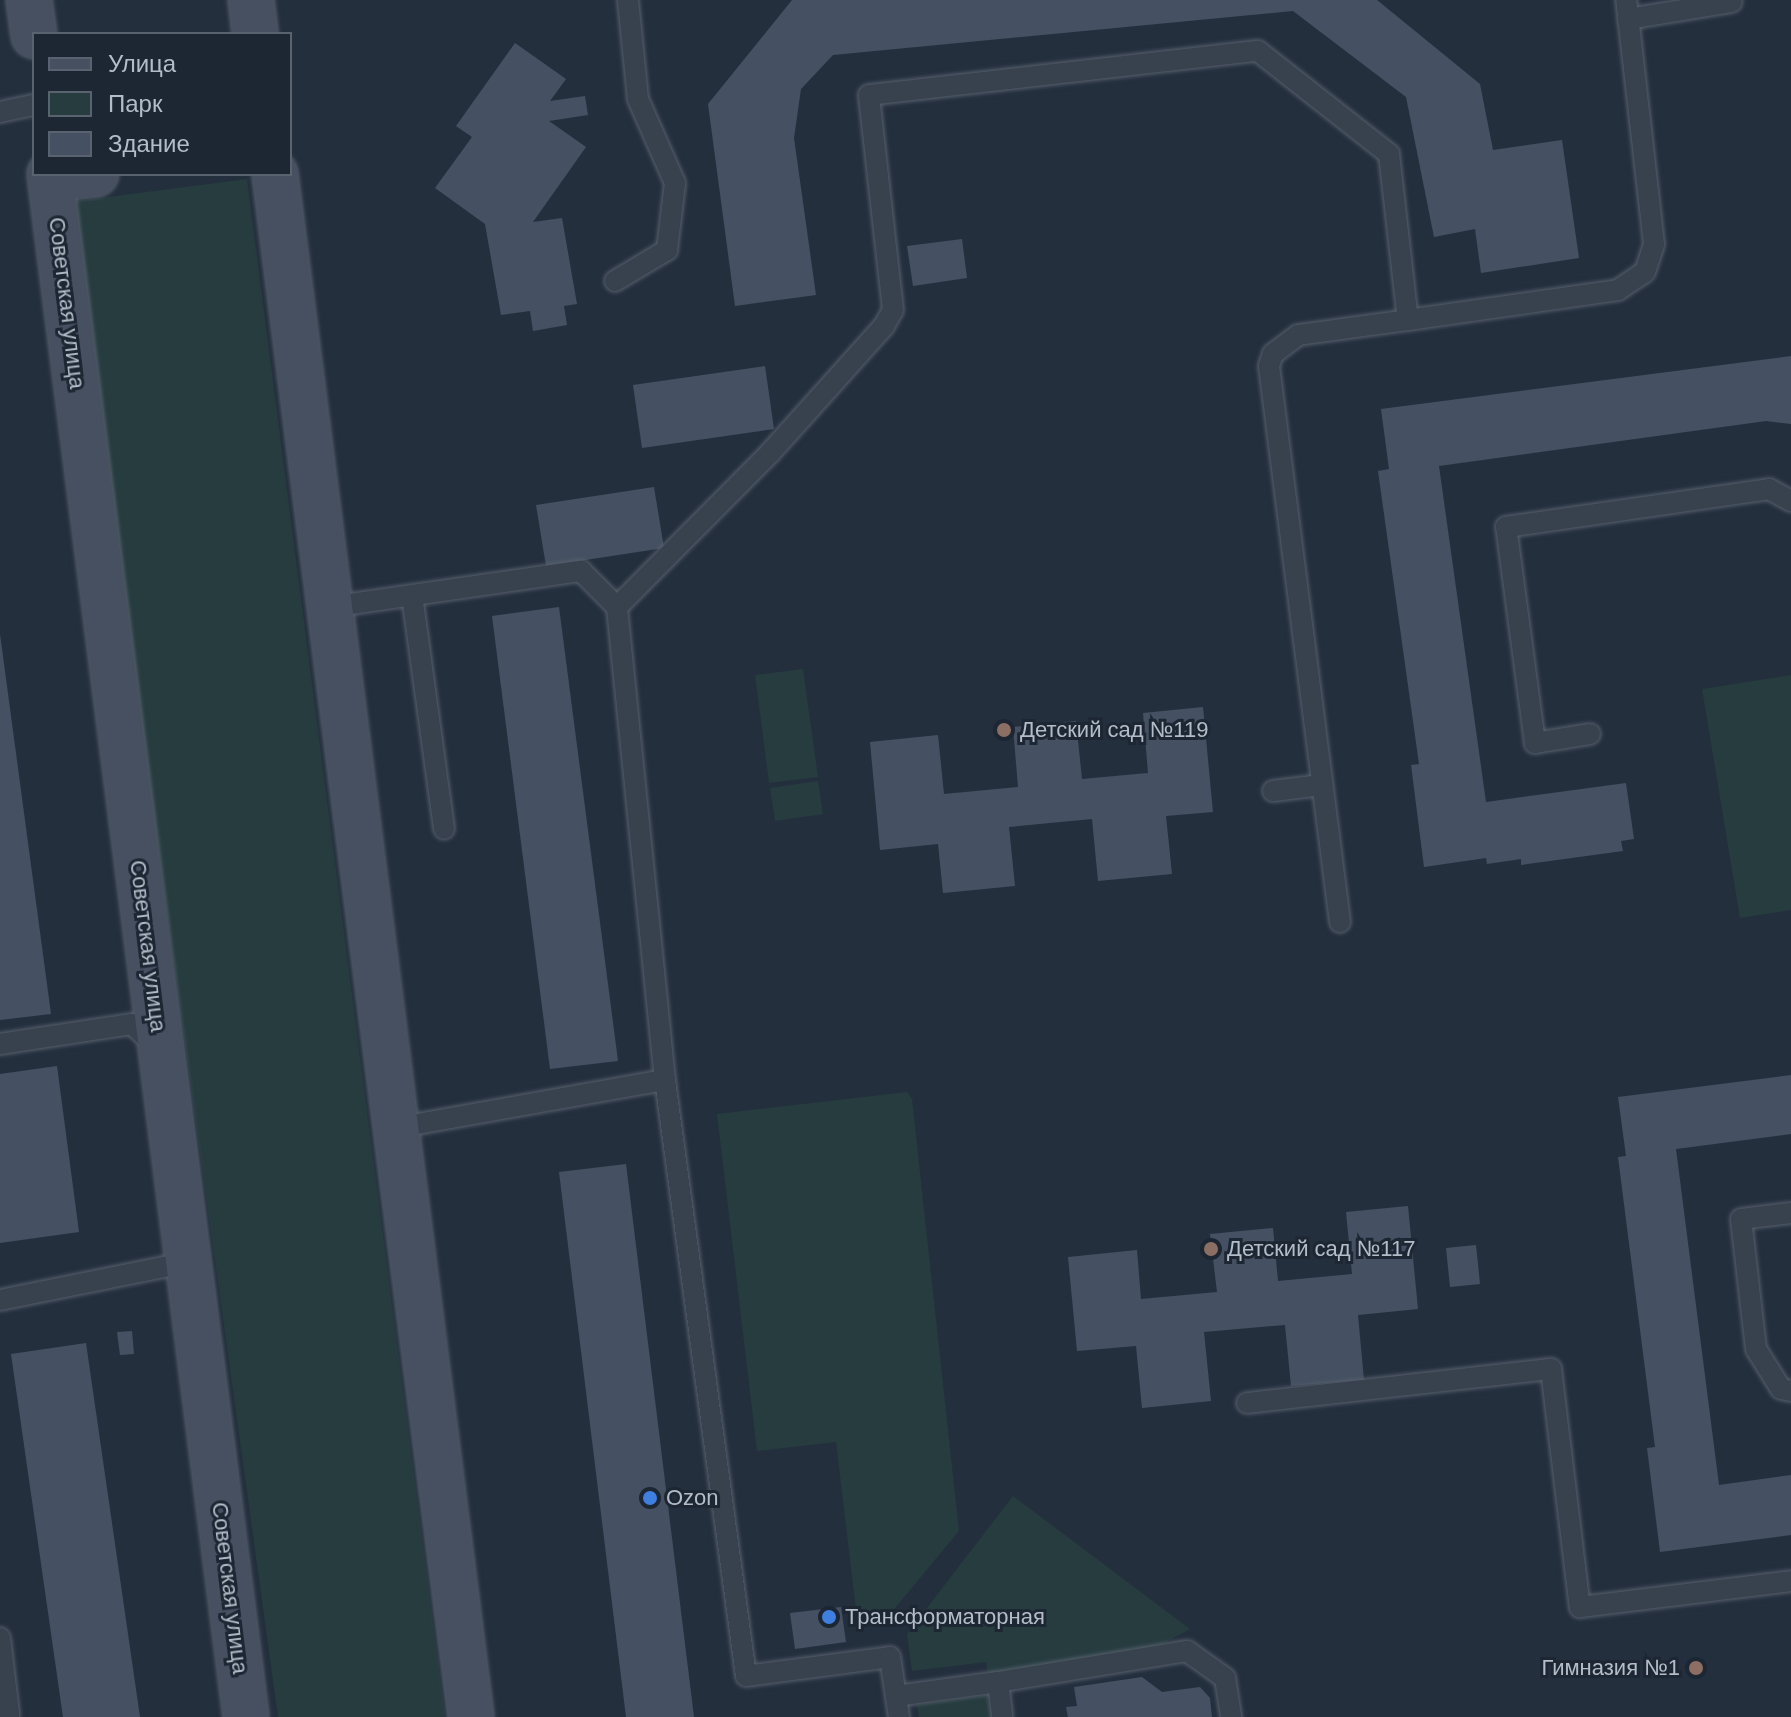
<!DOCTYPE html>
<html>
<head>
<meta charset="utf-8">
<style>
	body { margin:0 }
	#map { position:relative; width:1791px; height:1717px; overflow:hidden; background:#242f3e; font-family:Arial,sans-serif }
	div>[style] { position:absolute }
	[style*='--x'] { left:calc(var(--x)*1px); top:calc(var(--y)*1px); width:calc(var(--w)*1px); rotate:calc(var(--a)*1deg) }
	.green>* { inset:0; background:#263c3f }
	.building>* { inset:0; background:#455162 }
	.roads { filter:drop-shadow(0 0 2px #565f6c) drop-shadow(0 0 2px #565f6c) }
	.lane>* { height:20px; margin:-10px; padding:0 10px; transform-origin:10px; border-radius:10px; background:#38414e }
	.secondary>* { height:44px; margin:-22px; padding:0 22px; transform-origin:22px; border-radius:22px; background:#465061 }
	.dots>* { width:22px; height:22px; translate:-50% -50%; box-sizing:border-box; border:4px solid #1d2633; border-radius:50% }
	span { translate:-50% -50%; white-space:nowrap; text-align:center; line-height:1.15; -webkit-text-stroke:6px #1d2633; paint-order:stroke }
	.street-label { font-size:22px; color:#b4bcc9 }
	.poi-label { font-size:22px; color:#b4bcc9 }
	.left { translate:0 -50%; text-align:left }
	.right { translate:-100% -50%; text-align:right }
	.legend { position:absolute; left:32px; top:32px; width:260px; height:144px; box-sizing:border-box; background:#1d2633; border:2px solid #59626f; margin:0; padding:10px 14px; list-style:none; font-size:24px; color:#b4bcc9 }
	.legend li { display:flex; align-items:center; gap:16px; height:40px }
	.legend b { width:40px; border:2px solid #59626f }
</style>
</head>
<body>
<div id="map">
	<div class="green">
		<i style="clip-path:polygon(247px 179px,445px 1717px,278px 1717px,69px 202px)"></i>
		<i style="clip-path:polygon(803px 669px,818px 777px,769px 783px,755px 675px)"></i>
		<i style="clip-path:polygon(1791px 675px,1791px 910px,1740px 918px,1702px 689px)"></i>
		<i style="clip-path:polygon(818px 781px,823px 814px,775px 821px,770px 788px)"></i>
		<i style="clip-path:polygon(907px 1092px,912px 1099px,959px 1531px,890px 1614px,857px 1618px,836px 1442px,757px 1451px,717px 1114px)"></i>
		<i style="clip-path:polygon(1013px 1496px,1190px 1629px,1143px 1655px,988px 1674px,986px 1662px,912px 1671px,907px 1634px)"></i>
		<i style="clip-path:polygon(988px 1695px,992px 1717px,919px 1717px,917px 1705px)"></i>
	</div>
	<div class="building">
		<i style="clip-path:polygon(792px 0,1377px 0,1480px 84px,1493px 150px,1562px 140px,1579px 258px,1481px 273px,1475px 229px,1434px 237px,1406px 97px,1293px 11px,833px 55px,801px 89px,794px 138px,816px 295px,735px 306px,708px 104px)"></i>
		<i style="clip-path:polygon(515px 43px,566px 79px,550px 101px,585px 96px,588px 115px,549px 121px,586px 147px,533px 222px,562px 218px,577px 304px,564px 306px,567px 325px,533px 331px,530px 311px,501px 315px,485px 224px,435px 188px,472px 137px,456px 126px)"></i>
		<i style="clip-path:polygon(962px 239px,967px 278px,913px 286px,907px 246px)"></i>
		<i style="clip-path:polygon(1791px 356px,1791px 424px,1766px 421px,1439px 466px,1486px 802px,1626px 783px,1634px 839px,1621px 841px,1623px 851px,1521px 865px,1521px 859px,1487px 864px,1486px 858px,1424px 867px,1411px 765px,1419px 764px,1378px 471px,1389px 469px,1381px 409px)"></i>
		<i style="clip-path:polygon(765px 366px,774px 429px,642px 448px,633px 385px)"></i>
		<i style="clip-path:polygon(654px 487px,664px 548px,546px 566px,536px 505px)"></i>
		<i style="clip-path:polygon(559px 607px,618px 1061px,550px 1069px,492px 616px)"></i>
		<i style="clip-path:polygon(0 634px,51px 1014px,0 1020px)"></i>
		<i style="clip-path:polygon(1203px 707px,1213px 812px,1166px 816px,1172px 874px,1098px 881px,1092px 819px,1009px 827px,1015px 886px,943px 893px,938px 844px,880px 850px,870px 742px,938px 735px,944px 794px,1018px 787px,1013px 727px,1076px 721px,1082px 779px,1148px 773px,1143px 713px)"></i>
		<i style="clip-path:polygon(57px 1066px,79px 1232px,0 1243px,0 1074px)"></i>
		<i style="clip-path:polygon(1791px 1075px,1791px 1134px,1676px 1149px,1719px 1485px,1791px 1475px,1791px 1535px,1660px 1552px,1647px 1448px,1655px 1447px,1618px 1157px,1626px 1156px,1618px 1097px)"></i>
		<i style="clip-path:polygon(626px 1164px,694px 1717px,626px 1717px,559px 1172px)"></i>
		<i style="clip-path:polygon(1408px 1206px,1418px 1309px,1358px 1315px,1364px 1380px,1291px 1386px,1285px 1325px,1204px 1332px,1211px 1401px,1142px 1408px,1136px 1346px,1077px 1351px,1068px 1257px,1137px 1250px,1141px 1299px,1217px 1292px,1210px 1234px,1273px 1228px,1278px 1281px,1352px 1274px,1346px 1212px)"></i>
		<i style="clip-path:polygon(1476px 1245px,1480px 1284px,1450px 1287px,1446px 1248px)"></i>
		<i style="clip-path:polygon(132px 1331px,134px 1354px,120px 1355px,117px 1332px)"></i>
		<i style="clip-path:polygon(86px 1343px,140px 1717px,63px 1717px,11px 1354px)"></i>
		<i style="clip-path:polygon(841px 1607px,846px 1642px,795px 1649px,790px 1613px)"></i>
		<i style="clip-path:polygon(1142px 1677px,1162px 1692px,1200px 1687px,1210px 1698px,1212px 1717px,1068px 1717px,1066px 1707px,1077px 1706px,1074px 1687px)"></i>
	</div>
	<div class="roads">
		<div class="lane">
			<i style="--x:1628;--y:19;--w:105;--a:-9.3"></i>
			<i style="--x:0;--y:112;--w:35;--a:-12"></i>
			<i style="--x:615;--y:281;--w:61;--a:-30.8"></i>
			<i style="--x:667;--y:250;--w:67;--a:-83.2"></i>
			<i style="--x:675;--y:183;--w:92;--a:-113.8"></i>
			<i style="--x:638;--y:99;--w:100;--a:-95.8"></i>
			<i style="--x:412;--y:595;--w:236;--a:82.2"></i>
			<i style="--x:330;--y:607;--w:254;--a:-8.2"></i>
			<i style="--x:581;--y:571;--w:51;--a:45"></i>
			<i style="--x:1590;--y:734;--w:56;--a:170.7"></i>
			<i style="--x:1535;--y:743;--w:218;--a:-97.6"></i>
			<i style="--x:1506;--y:527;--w:266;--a:-8.2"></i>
			<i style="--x:1769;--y:489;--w:25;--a:29"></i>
			<i style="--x:1273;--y:791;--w:49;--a:-7"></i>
			<i style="--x:1340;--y:922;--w:561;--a:-97.28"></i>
			<i style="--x:1269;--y:366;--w:13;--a:-72"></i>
			<i style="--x:1273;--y:354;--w:31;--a:-37"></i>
			<i style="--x:1298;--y:335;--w:111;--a:-7.8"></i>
			<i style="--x:0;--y:1044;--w:134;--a:-8.6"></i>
			<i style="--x:132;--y:1024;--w:33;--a:43"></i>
			<i style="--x:665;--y:1080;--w:475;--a:-95.8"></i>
			<i style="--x:617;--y:607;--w:217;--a:-45.2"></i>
			<i style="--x:770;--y:453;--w:171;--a:-48.1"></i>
			<i style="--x:884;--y:326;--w:18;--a:-61"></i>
			<i style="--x:893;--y:310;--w:216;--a:-96.4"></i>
			<i style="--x:869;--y:95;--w:391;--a:-6.5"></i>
			<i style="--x:1258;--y:51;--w:167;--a:38.2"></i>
			<i style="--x:1389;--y:154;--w:167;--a:83.5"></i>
			<i style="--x:1408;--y:320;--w:212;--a:-8.1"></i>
			<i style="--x:1618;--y:290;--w:32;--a:-34"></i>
			<i style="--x:1645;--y:272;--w:29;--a:-72"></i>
			<i style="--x:1654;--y:244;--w:246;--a:-96.5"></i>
			<i style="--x:395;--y:1128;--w:274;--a:-10.1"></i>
			<i style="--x:665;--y:1080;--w:601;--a:82.26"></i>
			<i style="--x:746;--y:1676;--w:145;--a:-7.5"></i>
			<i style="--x:890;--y:1657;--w:61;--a:81.5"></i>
			<i style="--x:1791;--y:1213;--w:50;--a:173.2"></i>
			<i style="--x:1741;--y:1219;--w:131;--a:83.4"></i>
			<i style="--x:1756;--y:1349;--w:47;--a:58"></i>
			<i style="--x:1781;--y:1389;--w:10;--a:11"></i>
			<i style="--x:0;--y:1300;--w:192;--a:-11.4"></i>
			<i style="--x:1247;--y:1403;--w:306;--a:-6.4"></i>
			<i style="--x:1551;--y:1369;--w:240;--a:83.1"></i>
			<i style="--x:1580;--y:1607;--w:213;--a:-7"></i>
			<i style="--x:0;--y:1638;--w:77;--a:83.2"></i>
			<i style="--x:9;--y:1714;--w:9;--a:174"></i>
			<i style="--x:998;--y:1682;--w:192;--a:-9.3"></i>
			<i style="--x:1187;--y:1651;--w:47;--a:35.4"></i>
			<i style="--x:1225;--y:1678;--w:39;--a:81"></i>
			<i style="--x:896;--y:1696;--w:103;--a:-7.8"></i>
			<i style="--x:998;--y:1682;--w:35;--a:83"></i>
		</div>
		<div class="secondary">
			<i style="--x:29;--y:0;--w:36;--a:82"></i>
			<i style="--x:251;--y:0;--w:34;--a:83"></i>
			<i style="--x:50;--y:174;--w:1555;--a:82.76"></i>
			<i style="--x:275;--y:174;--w:1555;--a:82.76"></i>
			<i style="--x:51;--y:179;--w:45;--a:-6.3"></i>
		</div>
	</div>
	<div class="dots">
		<i style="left:1004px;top:730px;background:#8d6e63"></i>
		<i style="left:1211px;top:1249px;background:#8d6e63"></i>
		<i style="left:650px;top:1498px;background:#3f7fe0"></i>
		<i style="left:829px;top:1617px;background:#3f7fe0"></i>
		<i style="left:1696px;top:1668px;background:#8d6e63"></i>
	</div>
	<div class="street-label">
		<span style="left:67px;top:303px;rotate:83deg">Советская улица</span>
		<span style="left:148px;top:946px;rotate:83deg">Советская улица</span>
		<span style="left:230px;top:1588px;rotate:83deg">Советская улица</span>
	</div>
	<div class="poi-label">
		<span class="left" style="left:1020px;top:730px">Детский сад №119</span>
		<span class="left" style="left:1227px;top:1249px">Детский сад №117</span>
		<span class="left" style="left:666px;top:1498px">Ozon</span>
		<span class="left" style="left:845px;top:1617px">Трансформаторная</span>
		<span class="right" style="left:1680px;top:1668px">Гимназия №1</span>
	</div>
	<ul class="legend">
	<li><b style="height:10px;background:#465061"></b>Улица</li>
	<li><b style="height:22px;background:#263c3f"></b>Парк</li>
	<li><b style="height:22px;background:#455162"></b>Здание</li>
	</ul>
</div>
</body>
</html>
